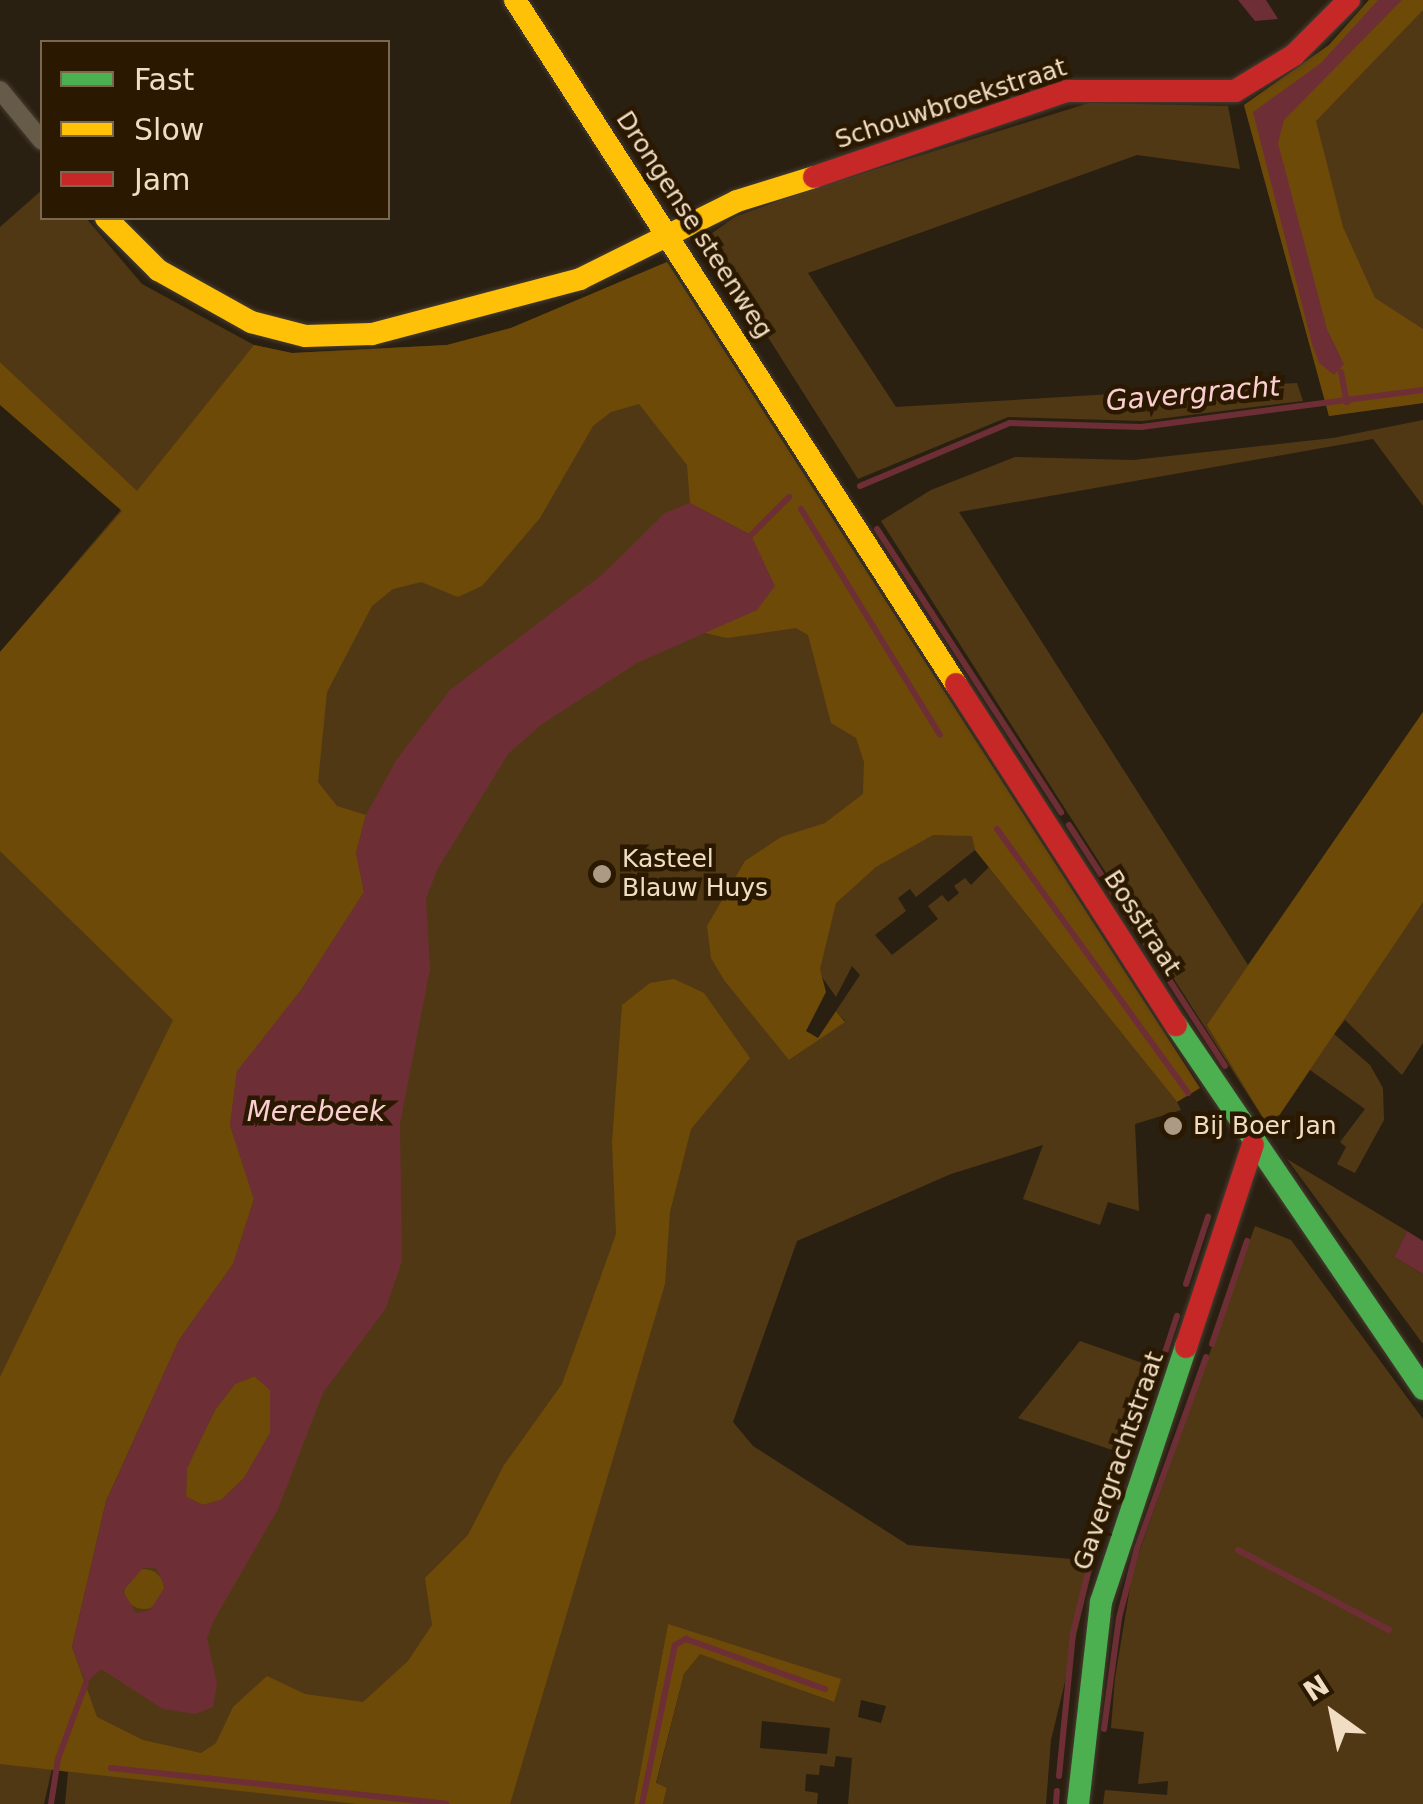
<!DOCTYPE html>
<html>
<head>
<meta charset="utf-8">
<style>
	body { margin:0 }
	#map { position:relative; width:1423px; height:1804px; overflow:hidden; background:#2a2012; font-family:"DejaVu Sans",sans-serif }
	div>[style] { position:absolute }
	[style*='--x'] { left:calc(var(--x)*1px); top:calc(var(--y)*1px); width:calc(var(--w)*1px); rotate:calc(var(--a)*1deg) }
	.green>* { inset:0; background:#513814 }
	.forest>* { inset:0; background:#6e4a08 }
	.round { border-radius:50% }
	.water>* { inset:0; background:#6d2f35 }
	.stream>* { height:6px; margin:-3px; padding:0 3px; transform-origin:3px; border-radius:3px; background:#6d2f35 }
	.roads { filter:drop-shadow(0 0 2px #473d31) drop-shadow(0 0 2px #473d31) }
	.street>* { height:18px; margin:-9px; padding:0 9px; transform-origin:9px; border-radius:9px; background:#665b49 }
	.fast>* { height:22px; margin:-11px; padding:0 11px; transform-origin:11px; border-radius:11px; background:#4caf50 }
	.slow>* { height:22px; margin:-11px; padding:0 11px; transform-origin:11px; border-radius:11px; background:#ffc107 }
	.jam>* { height:22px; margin:-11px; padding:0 11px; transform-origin:11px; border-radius:11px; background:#c62828 }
	.dots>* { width:28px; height:28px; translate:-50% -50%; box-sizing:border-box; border:5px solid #2a1900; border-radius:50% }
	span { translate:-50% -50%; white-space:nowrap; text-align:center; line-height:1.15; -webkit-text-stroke:9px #2a1900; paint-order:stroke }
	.street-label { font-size:25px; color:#f1ddc3 }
	.poi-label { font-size:25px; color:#f1ddc3 }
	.left { translate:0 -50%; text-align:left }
	.water-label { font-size:28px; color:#fbced1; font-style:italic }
	.legend { position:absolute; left:40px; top:40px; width:350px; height:180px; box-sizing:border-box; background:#2a1900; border:2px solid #7a674e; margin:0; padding:12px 18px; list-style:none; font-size:30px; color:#f1ddc3 }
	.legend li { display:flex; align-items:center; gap:20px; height:50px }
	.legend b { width:50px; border:2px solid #7a674e }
	.north { position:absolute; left:1283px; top:1664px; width:100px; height:100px; -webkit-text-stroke:8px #2a1900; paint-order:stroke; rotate:327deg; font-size:28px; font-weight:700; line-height:40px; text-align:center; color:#f1ddc3 }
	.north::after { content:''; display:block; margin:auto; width:35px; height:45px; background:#f1ddc3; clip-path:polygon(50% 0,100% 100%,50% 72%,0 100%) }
</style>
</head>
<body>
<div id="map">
	<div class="green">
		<i style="clip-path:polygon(1369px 0,1423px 0,1423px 403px,1329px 416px,1244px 105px,1329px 45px)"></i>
		<i style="clip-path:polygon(1089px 103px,1228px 106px,1240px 169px,1137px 155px,808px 273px,896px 407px,1297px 383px,1303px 401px,1142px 421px,1008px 417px,858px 479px,705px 238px,735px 217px,803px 192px)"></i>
		<i style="clip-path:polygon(evenodd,42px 190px,42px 218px,86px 218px,142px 284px,254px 345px,292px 353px,447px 345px,511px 328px,667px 262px,1015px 802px,973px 836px,975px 850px,916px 897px,910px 889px,898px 898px,906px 911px,875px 935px,892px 955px,938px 919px,928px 906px,942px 895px,948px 902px,959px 893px,954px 886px,965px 878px,971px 885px,989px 867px,1177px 1102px,1181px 1110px,1135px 1124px,1139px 1211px,1108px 1202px,1100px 1225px,1023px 1199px,1043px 1145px,951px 1174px,797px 1241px,733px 1422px,753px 1446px,908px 1545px,1094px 1561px,1051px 1740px,1046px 1804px,848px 1804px,852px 1758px,836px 1756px,834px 1767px,820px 1765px,819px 1775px,806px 1774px,805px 1791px,818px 1793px,817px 1804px,663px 1804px,667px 1788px,656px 1784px,684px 1674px,700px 1653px,833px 1702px,668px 1625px,634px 1804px,65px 1804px,68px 1772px,52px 1769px,44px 1804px,0 1804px,0 652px,136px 492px,0 362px,0 227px,42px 190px,852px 966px,860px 975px,836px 1011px,845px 1021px,789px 1060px,822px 977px,836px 997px,852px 966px,42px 190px,861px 1700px,886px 1706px,881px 1723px,858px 1717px,861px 1700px,42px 190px,762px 1721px,830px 1728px,827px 1754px,760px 1748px,762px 1721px)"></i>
		<i style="clip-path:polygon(1423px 420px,1423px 506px,1373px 439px,959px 512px,1248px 965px,1423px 712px,1423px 1043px,1402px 1075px,1345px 1020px,1334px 1034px,1370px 1065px,1383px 1088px,1384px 1120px,1355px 1173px,1337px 1164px,1346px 1147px,1340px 1142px,1365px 1109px,1310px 1070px,1270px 1129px,881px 521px,931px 490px,1015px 457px,1133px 460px,1333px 438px)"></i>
		<i style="clip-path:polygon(1287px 1159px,1407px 1231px,1394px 1257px,1423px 1274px,1423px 1344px)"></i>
		<i style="clip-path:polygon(1255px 1226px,1291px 1240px,1423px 1419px,1423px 1804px,1103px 1804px,1105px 1790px,1167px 1795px,1168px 1781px,1138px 1784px,1144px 1732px,1111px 1728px,1115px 1678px,1133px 1569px)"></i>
		<i style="clip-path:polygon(1080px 1341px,1151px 1366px,1121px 1453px,1018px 1418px)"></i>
	</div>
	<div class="forest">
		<i style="clip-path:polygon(1369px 0,1423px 0,1423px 10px,1316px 121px,1343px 227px,1375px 298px,1423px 329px,1423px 403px,1329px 416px,1244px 105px,1329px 45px)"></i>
		<i style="clip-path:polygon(667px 262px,1200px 1088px,1177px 1102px,975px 850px,972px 836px,933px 835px,876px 867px,836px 903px,820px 969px,826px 992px,806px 1031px,818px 1038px,836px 1011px,845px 1022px,789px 1060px,724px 980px,711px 958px,707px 926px,745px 861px,781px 837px,825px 823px,863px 794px,864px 762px,856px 738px,831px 723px,808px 635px,796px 628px,727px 638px,701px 632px,757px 610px,751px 535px,690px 503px,687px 465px,639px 404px,611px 412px,593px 426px,540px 518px,482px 586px,458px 597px,421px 582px,393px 589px,372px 606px,327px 692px,318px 782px,337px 806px,366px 815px,356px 853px,364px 892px,301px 990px,237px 1072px,230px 1125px,254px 1199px,233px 1264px,179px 1340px,106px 1501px,72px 1647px,97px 1717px,143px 1740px,201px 1753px,216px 1743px,233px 1707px,267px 1676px,305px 1694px,363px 1702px,408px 1661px,432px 1625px,425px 1578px,468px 1535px,504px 1465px,562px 1384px,616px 1234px,612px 1143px,622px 1005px,650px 983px,674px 979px,704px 993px,750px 1058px,691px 1129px,670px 1212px,665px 1284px,510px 1804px,357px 1804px,0 1764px,0 1377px,173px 1020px,0 851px,0 652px,122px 511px,0 405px,0 362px,137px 491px,254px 345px,292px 353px,447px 345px,511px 328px)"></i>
		<i style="clip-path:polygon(1423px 712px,1423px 902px,1270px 1129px,1207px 1025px)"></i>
		<i style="clip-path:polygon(255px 1376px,270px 1390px,270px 1433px,244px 1478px,221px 1500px,203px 1505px,186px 1497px,187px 1468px,215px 1410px,235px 1384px)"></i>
		<i class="round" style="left:124px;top:1569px;width:40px;height:40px"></i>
		<i style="clip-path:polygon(668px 1624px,841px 1679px,834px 1702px,700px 1654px,684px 1674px,656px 1783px,667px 1788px,663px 1804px,634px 1804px)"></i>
	</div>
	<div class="water">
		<i style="clip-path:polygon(1238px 0,1266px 0,1278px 19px,1255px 21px)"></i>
		<i style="clip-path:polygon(1378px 0,1402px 0,1284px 120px,1278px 143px,1327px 329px,1344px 364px,1334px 375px,1319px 363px,1312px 344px,1253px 112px,1321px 63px)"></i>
		<i style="clip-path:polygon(evenodd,690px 503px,751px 535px,775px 586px,757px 610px,637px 663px,542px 724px,508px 754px,437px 870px,426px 899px,430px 969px,400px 1124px,402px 1261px,386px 1308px,323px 1393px,278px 1509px,214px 1620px,207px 1638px,217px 1684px,213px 1707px,195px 1714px,163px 1709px,101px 1669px,86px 1683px,72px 1647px,106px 1502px,179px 1340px,233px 1264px,254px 1200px,230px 1125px,237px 1071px,301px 990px,364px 892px,356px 853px,366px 815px,397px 759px,450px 690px,603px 574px,665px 513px,690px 503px,254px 1376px,270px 1390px,270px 1433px,244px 1478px,221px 1500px,202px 1505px,186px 1496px,187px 1468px,215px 1410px,235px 1384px,254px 1376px,690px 503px,143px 1568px,156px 1568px,165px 1587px,150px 1610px,136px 1613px,123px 1591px,143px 1568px)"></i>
		<i style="clip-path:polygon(1407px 1231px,1423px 1241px,1423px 1274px,1394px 1257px)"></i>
	</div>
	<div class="stream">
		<i style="--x:1341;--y:372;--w:31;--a:79"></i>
		<i style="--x:860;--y:486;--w:163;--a:-22.8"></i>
		<i style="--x:1010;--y:423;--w:131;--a:1.7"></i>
		<i style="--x:1141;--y:427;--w:284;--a:-7.5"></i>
		<i style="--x:801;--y:509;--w:265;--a:58.4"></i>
		<i style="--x:877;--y:529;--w:338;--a:57"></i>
		<i style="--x:751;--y:535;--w:54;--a:-45"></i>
		<i style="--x:1069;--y:825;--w:287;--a:57.1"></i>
		<i style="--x:997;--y:829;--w:326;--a:54.1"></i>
		<i style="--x:1186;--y:1284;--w:71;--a:-71.8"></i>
		<i style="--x:1212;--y:1344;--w:109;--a:-71.2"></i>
		<i style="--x:1159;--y:1371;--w:58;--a:-71.9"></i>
		<i style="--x:1101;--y:1525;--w:73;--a:-70.1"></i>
		<i style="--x:1238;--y:1550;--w:171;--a:27.9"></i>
		<i style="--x:1104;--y:1729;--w:112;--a:-82.3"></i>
		<i style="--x:1119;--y:1618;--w:72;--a:-75.6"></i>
		<i style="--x:1137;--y:1548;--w:203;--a:-70.1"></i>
		<i style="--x:111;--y:1768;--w:337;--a:6.1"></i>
		<i style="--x:1059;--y:1776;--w:144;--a:-84.4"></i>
		<i style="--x:1073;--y:1633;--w:78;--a:-76"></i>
		<i style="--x:51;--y:1804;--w:46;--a:-81.2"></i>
		<i style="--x:58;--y:1759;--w:81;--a:-69.8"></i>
		<i style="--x:642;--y:1804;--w:162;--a:-78.3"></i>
		<i style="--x:675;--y:1645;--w:13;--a:-29"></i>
		<i style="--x:686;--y:1639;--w:148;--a:19.8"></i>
		<i style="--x:1056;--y:1804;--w:13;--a:-86"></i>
	</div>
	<div class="roads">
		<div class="street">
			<i style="--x:0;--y:90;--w:66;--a:50.5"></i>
		</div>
		<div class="fast">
			<i style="--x:1176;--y:1025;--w:440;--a:55.8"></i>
			<i style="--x:1078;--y:1804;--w:203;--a:-83.5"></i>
			<i style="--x:1101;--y:1602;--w:269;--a:-71.6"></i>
		</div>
		<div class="slow">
			<i style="--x:515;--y:0;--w:814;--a:57.19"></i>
			<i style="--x:106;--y:218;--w:74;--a:45"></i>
			<i style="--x:158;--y:270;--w:107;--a:29.2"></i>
			<i style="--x:251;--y:322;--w:56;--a:14.5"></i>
			<i style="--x:305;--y:336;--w:67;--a:-1.7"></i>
			<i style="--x:372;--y:334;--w:215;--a:-14.8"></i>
			<i style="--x:580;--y:279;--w:175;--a:-26.4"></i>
			<i style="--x:737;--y:201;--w:81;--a:-17.3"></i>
		</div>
		<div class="jam">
			<i style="--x:814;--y:177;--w:267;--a:-18.8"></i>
			<i style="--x:1067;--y:91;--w:168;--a:0"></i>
			<i style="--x:1235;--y:91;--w:69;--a:-31.4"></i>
			<i style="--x:1294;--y:55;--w:78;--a:-45"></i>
			<i style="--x:956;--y:684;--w:406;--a:57.2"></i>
			<i style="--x:1186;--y:1347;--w:213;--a:-71.7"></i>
		</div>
	</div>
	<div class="dots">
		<i style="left:602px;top:874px;background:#ab9b85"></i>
		<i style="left:1173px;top:1126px;background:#ab9b85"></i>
	</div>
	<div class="street-label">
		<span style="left:951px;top:104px;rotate:-18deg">Schouwbroekstraat</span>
		<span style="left:694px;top:225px;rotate:57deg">Drongense steenweg</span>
		<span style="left:1142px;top:923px;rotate:57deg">Bosstraat</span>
		<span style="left:1119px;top:1461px;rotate:-71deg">Gavergrachtstraat</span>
	</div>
	<div class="poi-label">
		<span class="left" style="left:622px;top:874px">Kasteel<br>Blauw Huys</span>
		<span class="left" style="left:1193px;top:1126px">Bij Boer Jan</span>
	</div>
	<div class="water-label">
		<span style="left:1193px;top:394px;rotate:-5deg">Gavergracht</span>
		<span style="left:316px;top:1112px">Merebeek</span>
	</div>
	<ul class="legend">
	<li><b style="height:12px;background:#4caf50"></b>Fast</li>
	<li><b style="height:12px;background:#ffc107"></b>Slow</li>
	<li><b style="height:12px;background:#c62828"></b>Jam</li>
	</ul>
	<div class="north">N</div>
</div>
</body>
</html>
